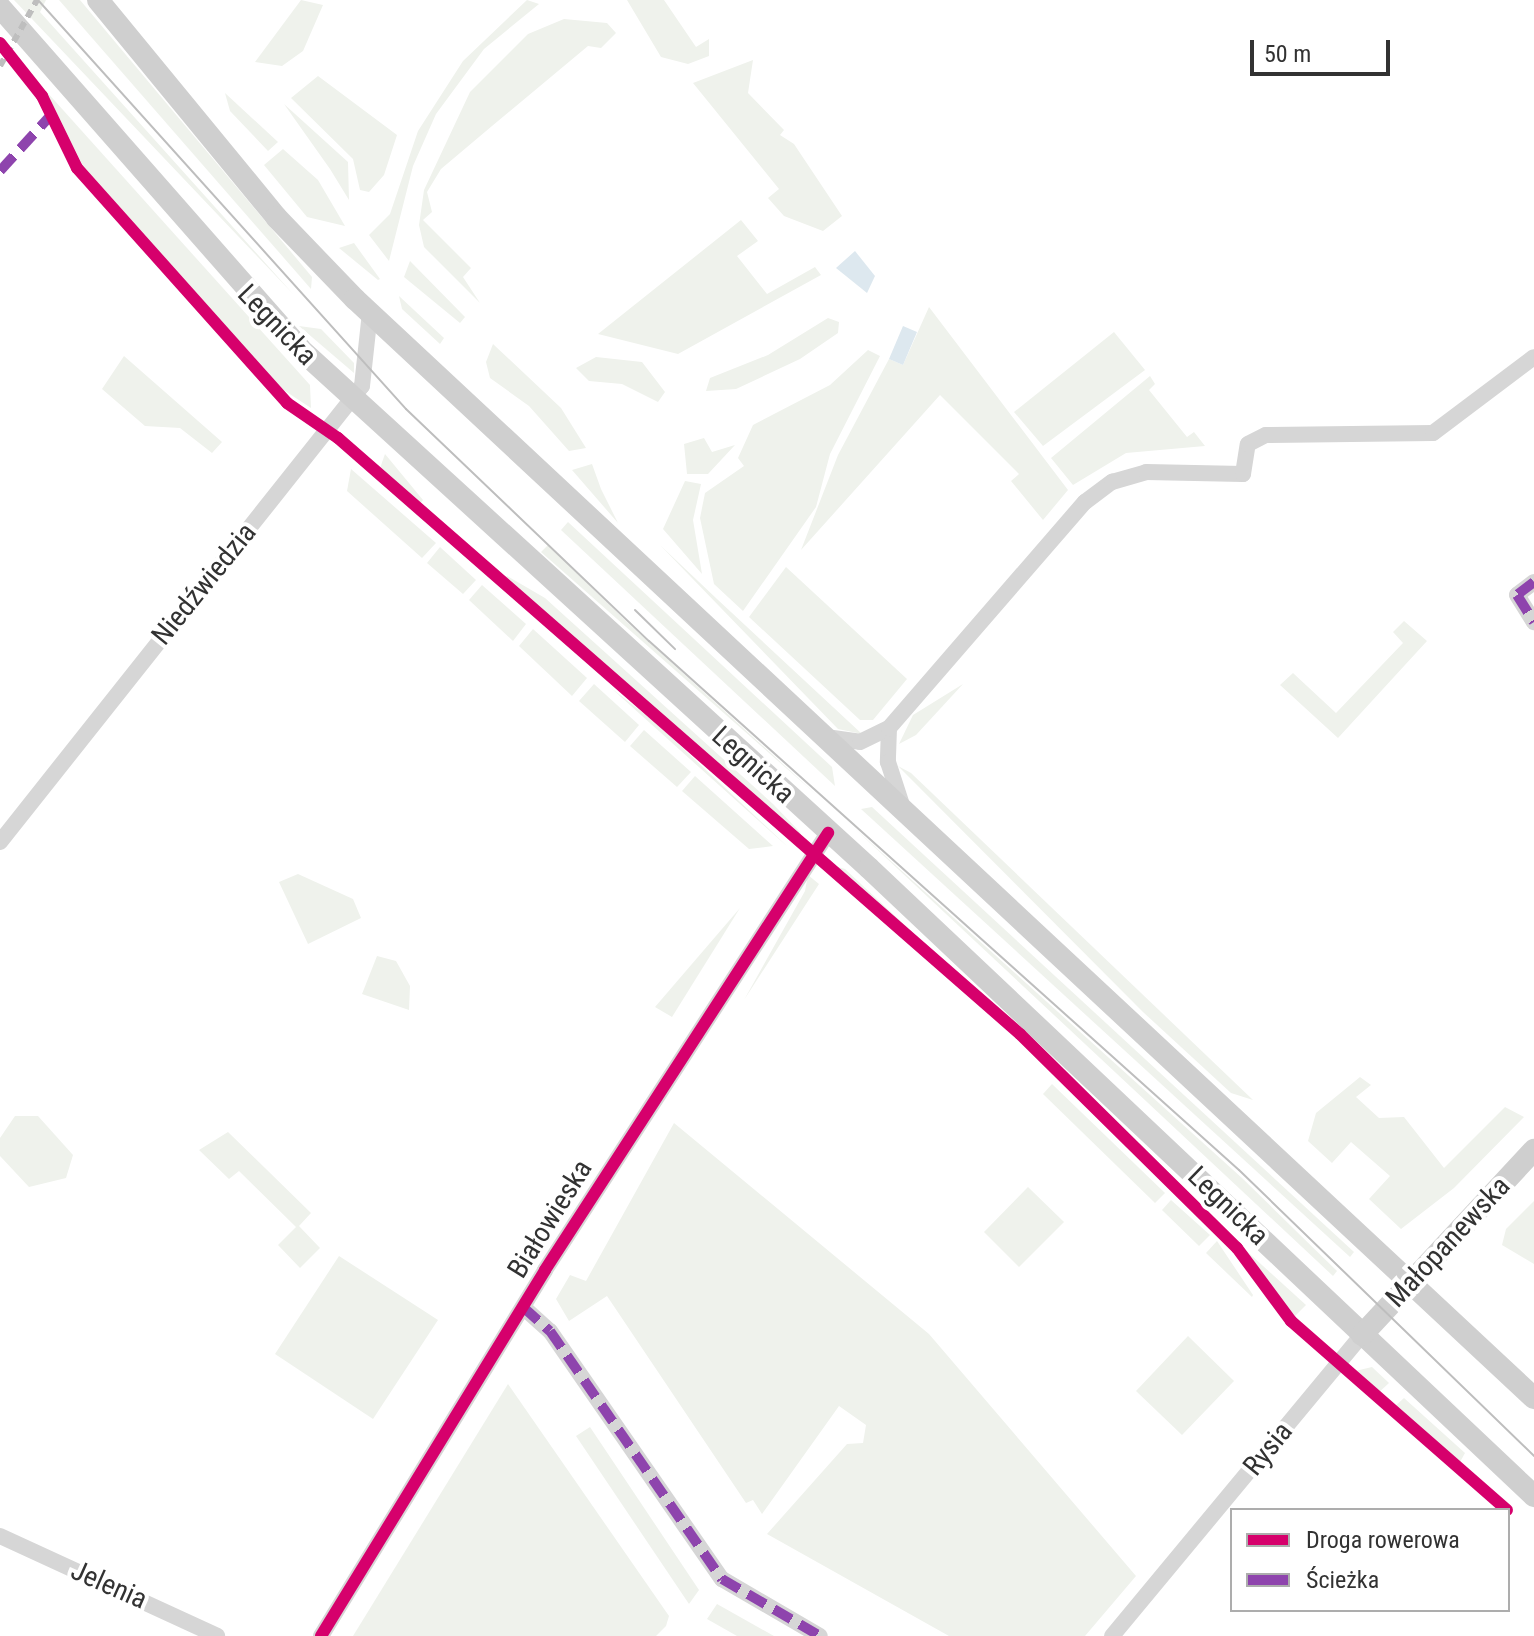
<!DOCTYPE html>
<html>
<head>
<meta charset="utf-8">
<style>
	body { margin:0 }
	#map { position:relative; width:1534px; height:1636px; overflow:hidden; background:#fff; font-family:"Roboto Condensed",sans-serif }
	div>[style] { position:absolute }
	[style*='--x'] { left:calc(var(--x)*1px); top:calc(var(--y)*1px); width:calc(var(--w)*1px); rotate:calc(var(--a)*1deg) }
	.green>* { inset:0; background:#eff2ec }
	.water>* { inset:0; background:#dde8ef }
	.street>* { height:16px; margin:-8px; padding:0 8px; transform-origin:8px; border-radius:8px; background:#d6d6d6 }
	.secondary>* { height:22px; margin:-11px; padding:0 11px; transform-origin:11px; border-radius:11px; background:#cfcfcf }
	.tram>* { height:2px; margin:-1px; padding:0 1px; transform-origin:1px; border-radius:1px; background:#bebebe }
	.rail>* { height:6px; margin-top:-3px; transform-origin:0; background:repeating-linear-gradient(90deg,#bebebe 0 8px,transparent 0 14px) }
	.quiet>* { height:10px; margin-top:-5px; transform-origin:0; background:repeating-linear-gradient(90deg,#8e44ad 0 20px,transparent 0 30px) }
	.cycleway>* { height:12px; margin:-6px; padding:0 6px; transform-origin:6px; border-radius:6px; background:#d6006c }
	span { translate:-50% -50%; white-space:nowrap; text-align:center; line-height:1.15; -webkit-text-stroke:8px #fff; paint-order:stroke }
	.street-label { font-size:28px; color:#323232 }
	.legend { position:absolute; left:1230px; top:1508px; width:280px; height:104px; box-sizing:border-box; background:#fff; border:2px solid #adadad; margin:0; padding:10px 14px; list-style:none; font-size:24px; color:#323232 }
	.legend li { display:flex; align-items:center; gap:16px; height:40px }
	.legend b { width:40px; border:2px solid #adadad }
	.scale { position:absolute; left:1250px; top:40px; width:140px; height:36px; box-sizing:border-box; border:4px solid #323232; border-top:0; padding-left:10px; font-size:24px; line-height:28px; white-space:nowrap; color:#323232; -webkit-text-stroke:6px #fff; paint-order:stroke }
</style>
</head>
<body>
<div id="map">
	<div class="green">
		<i style="clip-path:polygon(14px 0,46px 0,40px 12px,294px 295px)"></i>
		<i style="clip-path:polygon(59px 0,80px 0,312px 277px,311px 289px)"></i>
		<i style="clip-path:polygon(301px 0,323px 5px,303px 51px,282px 66px,255px 62px)"></i>
		<i style="clip-path:polygon(527px 0,539px 4px,484px 49px,436px 114px,413px 166px,389px 261px,369px 235px,390px 214px,418px 131px,463px 61px)"></i>
		<i style="clip-path:polygon(627px 0,664px 0,696px 47px,709px 39px,709px 56px,688px 64px,661px 57px)"></i>
		<i style="clip-path:polygon(564px 19px,607px 23px,616px 33px,601px 48px,588px 46px,492px 126px,441px 169px,427px 192px,432px 212px,423px 220px,471px 268px,463px 277px,480px 303px,424px 247px,419px 225px,424px 190px,470px 92px,528px 34px)"></i>
		<i style="clip-path:polygon(753px 60px,748px 93px,784px 130px,780px 135px,794px 144px,842px 216px,823px 231px,784px 216px,768px 198px,779px 189px,693px 83px)"></i>
		<i style="clip-path:polygon(318px 76px,397px 135px,384px 175px,369px 192px,360px 190px,353px 159px,291px 98px)"></i>
		<i style="clip-path:polygon(46px 91px,310px 385px,311px 408px,282px 389px,85px 170px)"></i>
		<i style="clip-path:polygon(225px 93px,278px 142px,268px 151px,230px 111px)"></i>
		<i style="clip-path:polygon(284px 104px,348px 162px,349px 200px,330px 169px)"></i>
		<i style="clip-path:polygon(283px 149px,318px 180px,345px 226px,307px 217px,264px 165px)"></i>
		<i style="clip-path:polygon(741px 220px,758px 241px,737px 256px,767px 294px,815px 267px,821px 275px,678px 354px,598px 334px)"></i>
		<i style="clip-path:polygon(354px 243px,380px 279px,378px 280px,339px 248px)"></i>
		<i style="clip-path:polygon(410px 261px,465px 317px,460px 323px,404px 277px)"></i>
		<i style="clip-path:polygon(399px 296px,444px 338px,440px 344px,402px 309px)"></i>
		<i style="clip-path:polygon(929px 307px,1068px 490px,1043px 520px,1011px 481px,1019px 474px,940px 395px,801px 550px,838px 455px,889px 359px,903px 365px)"></i>
		<i style="clip-path:polygon(828px 318px,839px 322px,838px 333px,800px 359px,736px 389px,706px 391px,710px 378px,768px 355px)"></i>
		<i style="clip-path:polygon(299px 326px,321px 329px,354px 363px,354px 373px)"></i>
		<i style="clip-path:polygon(1114px 332px,1145px 370px,1043px 446px,1014px 412px)"></i>
		<i style="clip-path:polygon(493px 344px,561px 408px,586px 448px,569px 451px,529px 406px,490px 378px,486px 362px)"></i>
		<i style="clip-path:polygon(868px 350px,880px 356px,830px 454px,816px 507px,743px 611px,714px 584px,700px 518px,705px 493px,744px 466px,738px 458px,753px 425px,830px 385px)"></i>
		<i style="clip-path:polygon(124px 356px,222px 442px,212px 453px,180px 428px,145px 426px,102px 389px)"></i>
		<i style="clip-path:polygon(596px 357px,642px 362px,665px 392px,658px 402px,622px 384px,589px 381px,576px 368px)"></i>
		<i style="clip-path:polygon(1150px 376px,1155px 384px,1149px 390px,1187px 437px,1194px 432px,1205px 446px,1126px 453px,1073px 485px,1051px 458px)"></i>
		<i style="clip-path:polygon(704px 438px,712px 452px,735px 445px,708px 474px,687px 474px,684px 444px)"></i>
		<i style="clip-path:polygon(385px 454px,423px 500px,419px 505px,379px 471px)"></i>
		<i style="clip-path:polygon(592px 464px,601px 489px,618px 523px,572px 470px)"></i>
		<i style="clip-path:polygon(351px 469px,436px 543px,422px 558px,347px 491px)"></i>
		<i style="clip-path:polygon(685px 481px,701px 484px,693px 520px,702px 574px,663px 529px)"></i>
		<i style="clip-path:polygon(568px 522px,832px 767px,835px 786px,561px 530px)"></i>
		<i style="clip-path:polygon(548px 545px,628px 623px,819px 797px,541px 552px)"></i>
		<i style="clip-path:polygon(660px 545px,717px 599px,862px 734px,838px 729px)"></i>
		<i style="clip-path:polygon(440px 547px,476px 580px,463px 594px,427px 563px)"></i>
		<i style="clip-path:polygon(786px 567px,907px 679px,873px 720px,860px 720px,749px 617px)"></i>
		<i style="clip-path:polygon(507px 576px,545px 598px,773px 804px,800px 832px,804px 846px,503px 581px)"></i>
		<i style="clip-path:polygon(482px 585px,526px 624px,513px 641px,469px 600px)"></i>
		<i style="clip-path:polygon(1404px 621px,1427px 641px,1338px 738px,1280px 685px,1293px 673px,1336px 713px,1403px 643px,1393px 632px)"></i>
		<i style="clip-path:polygon(533px 629px,587px 678px,572px 696px,519px 646px)"></i>
		<i style="clip-path:polygon(594px 684px,639px 725px,625px 742px,579px 701px)"></i>
		<i style="clip-path:polygon(963px 684px,916px 735px,899px 744px,913px 715px)"></i>
		<i style="clip-path:polygon(611px 688px,656px 723px,788px 847px,780px 840px)"></i>
		<i style="clip-path:polygon(644px 730px,691px 772px,677px 787px,630px 746px)"></i>
		<i style="clip-path:polygon(898px 766px,911px 773px,1253px 1100px,1231px 1093px,1143px 1012px)"></i>
		<i style="clip-path:polygon(695px 776px,773px 846px,749px 849px,682px 791px)"></i>
		<i style="clip-path:polygon(872px 807px,1354px 1252px,1350px 1257px,861px 809px)"></i>
		<i style="clip-path:polygon(852px 826px,1242px 1178px,1337px 1271px,1333px 1276px)"></i>
		<i style="clip-path:polygon(824px 863px,845px 869px,990px 1005px,978px 995px)"></i>
		<i style="clip-path:polygon(298px 874px,353px 899px,361px 918px,308px 944px,279px 882px)"></i>
		<i style="clip-path:polygon(808px 875px,819px 884px,744px 1000px,805px 891px)"></i>
		<i style="clip-path:polygon(740px 908px,672px 1017px,655px 1007px)"></i>
		<i style="clip-path:polygon(377px 956px,396px 961px,410px 986px,409px 1010px,362px 994px)"></i>
		<i style="clip-path:polygon(1360px 1077px,1371px 1085px,1356px 1097px,1379px 1118px,1404px 1117px,1444px 1168px,1505px 1107px,1524px 1117px,1454px 1188px,1401px 1229px,1369px 1199px,1390px 1176px,1351px 1142px,1332px 1163px,1308px 1141px,1316px 1113px)"></i>
		<i style="clip-path:polygon(1052px 1084px,1165px 1193px,1155px 1203px,1043px 1094px)"></i>
		<i style="clip-path:polygon(15px 1116px,38px 1116px,73px 1155px,66px 1178px,29px 1187px,0 1156px,0 1138px)"></i>
		<i style="clip-path:polygon(674px 1123px,929px 1334px,1136px 1576px,1085px 1636px,949px 1636px,767px 1534px,847px 1444px,863px 1443px,866px 1425px,839px 1406px,762px 1514px,753px 1500px,746px 1503px,607px 1296px,569px 1321px,556px 1299px,570px 1275px,586px 1281px)"></i>
		<i style="clip-path:polygon(228px 1132px,311px 1213px,299px 1226px,320px 1248px,300px 1268px,278px 1245px,296px 1227px,239px 1171px,229px 1179px,199px 1150px)"></i>
		<i style="clip-path:polygon(1028px 1187px,1064px 1222px,1019px 1267px,984px 1232px)"></i>
		<i style="clip-path:polygon(1171px 1200px,1210px 1235px,1199px 1246px,1162px 1210px)"></i>
		<i style="clip-path:polygon(1534px 1201px,1534px 1264px,1502px 1245px,1506px 1229px)"></i>
		<i style="clip-path:polygon(1217px 1241px,1253px 1295px,1252px 1297px,1206px 1253px)"></i>
		<i style="clip-path:polygon(1241px 1246px,1306px 1305px,1293px 1318px,1251px 1260px)"></i>
		<i style="clip-path:polygon(339px 1256px,438px 1320px,373px 1419px,275px 1354px)"></i>
		<i style="clip-path:polygon(1188px 1336px,1234px 1381px,1182px 1435px,1136px 1391px)"></i>
		<i style="clip-path:polygon(1372px 1367px,1389px 1383px,1376px 1395px,1351px 1372px)"></i>
		<i style="clip-path:polygon(508px 1384px,669px 1616px,666px 1626px,656px 1636px,353px 1636px)"></i>
		<i style="clip-path:polygon(1404px 1398px,1465px 1453px,1460px 1462px,1393px 1408px)"></i>
		<i style="clip-path:polygon(590px 1427px,699px 1590px,689px 1604px,576px 1436px)"></i>
		<i style="clip-path:polygon(717px 1604px,774px 1636px,737px 1636px,707px 1619px)"></i>
	</div>
	<div class="water">
		<i style="clip-path:polygon(855px 251px,875px 276px,867px 293px,836px 268px)"></i>
		<i style="clip-path:polygon(903px 326px,917px 332px,903px 365px,889px 359px)"></i>
	</div>
	<div class="street">
		<i style="--x:1534;--y:582;--w:21;--a:143"></i>
		<i style="--x:1517;--y:595;--w:32;--a:58"></i>
		<i style="--x:889;--y:728;--w:34;--a:92"></i>
		<i style="--x:888;--y:762;--w:48;--a:71.9"></i>
		<i style="--x:826;--y:737;--w:34;--a:8"></i>
		<i style="--x:860;--y:742;--w:32;--a:-26"></i>
		<i style="--x:889;--y:728;--w:299;--a:-49.1"></i>
		<i style="--x:1085;--y:502;--w:34;--a:-37"></i>
		<i style="--x:1112;--y:482;--w:35;--a:-16"></i>
		<i style="--x:1146;--y:472;--w:97;--a:1.2"></i>
		<i style="--x:1243;--y:474;--w:30;--a:-81"></i>
		<i style="--x:1248;--y:444;--w:20;--a:-27"></i>
		<i style="--x:1266;--y:435;--w:167;--a:-0.7"></i>
		<i style="--x:1433;--y:433;--w:126;--a:-37"></i>
		<i style="--x:0;--y:842;--w:582;--a:-51.56"></i>
		<i style="--x:362;--y:386;--w:74;--a:-83.8"></i>
		<i style="--x:523;--y:1307;--w:36;--a:42"></i>
		<i style="--x:550;--y:1331;--w:302;--a:55.3"></i>
		<i style="--x:722;--y:1579;--w:113;--a:30.2"></i>
		<i style="--x:0;--y:1536;--w:239;--a:24.7"></i>
		<i style="--x:321;--y:1636;--w:429;--a:-58.5"></i>
		<i style="--x:545;--y:1270;--w:521;--a:-57.07"></i>
		<i style="--x:1112;--y:1636;--w:391;--a:-50.3"></i>
	</div>
	<div class="secondary">
		<i style="--x:98;--y:0;--w:281;--a:50.6"></i>
		<i style="--x:276;--y:217;--w:114;--a:46.1"></i>
		<i style="--x:355;--y:299;--w:1612;--a:42.99"></i>
		<i style="--x:0;--y:7;--w:455;--a:48.7"></i>
		<i style="--x:300;--y:349;--w:770;--a:42.37"></i>
		<i style="--x:869;--y:868;--w:915;--a:43.36"></i>
		<i style="--x:1362;--y:1335;--w:253;--a:-47.1"></i>
	</div>
	<div class="tram">
		<i style="--x:38;--y:0;--w:550;--a:48.02"></i>
		<i style="--x:406;--y:409;--w:336;--a:43.7"></i>
		<i style="--x:649;--y:641;--w:792;--a:41.88"></i>
		<i style="--x:1239;--y:1170;--w:411;--a:44.1"></i>
		<i style="--x:635;--y:610;--w:56;--a:44.3"></i>
	</div>
	<div class="rail">
		<i style="--x:0;--y:66;--w:76;--a:-60.7"></i>
	</div>
	<div class="quiet">
		<i style="--x:0;--y:171;--w:76;--a:-47.7"></i>
		<i style="--x:1534;--y:582;--w:21;--a:143"></i>
		<i style="--x:1517;--y:595;--w:32;--a:58"></i>
		<i style="--x:523;--y:1307;--w:36;--a:42"></i>
		<i style="--x:550;--y:1331;--w:302;--a:55.3"></i>
		<i style="--x:722;--y:1579;--w:113;--a:30.2"></i>
	</div>
	<div class="cycleway">
		<i style="--x:0;--y:43;--w:68;--a:51.6"></i>
		<i style="--x:42;--y:96;--w:80;--a:64.1"></i>
		<i style="--x:77;--y:168;--w:315;--a:48.2"></i>
		<i style="--x:287;--y:403;--w:62;--a:34.5"></i>
		<i style="--x:338;--y:438;--w:906;--a:41.15"></i>
		<i style="--x:1020;--y:1034;--w:305;--a:44.6"></i>
		<i style="--x:1237;--y:1248;--w:91;--a:53.5"></i>
		<i style="--x:1291;--y:1321;--w:287;--a:41.2"></i>
		<i style="--x:321;--y:1636;--w:429;--a:-58.5"></i>
		<i style="--x:545;--y:1270;--w:521;--a:-57.07"></i>
	</div>
	<div class="street-label">
		<span style="left:277px;top:325px;rotate:46deg">Legnicka</span>
		<span style="left:204px;top:584px;rotate:-51deg">Niedźwiedzia</span>
		<span style="left:753px;top:765px;rotate:42deg">Legnicka</span>
		<span style="left:1228px;top:1206px;rotate:44deg">Legnicka</span>
		<span style="left:550px;top:1219px;rotate:-58deg">Białowieska</span>
		<span style="left:1448px;top:1242px;rotate:-47deg">Małopanewska</span>
		<span style="left:1268px;top:1449px;rotate:-51deg">Rysia</span>
		<span style="left:109px;top:1585px;rotate:24deg">Jelenia</span>
	</div>
	<ul class="legend">
	<li><b style="height:10px;background:#d6006c"></b>Droga rowerowa</li>
	<li><b style="height:10px;background:#8e44ad"></b>Ścieżka</li>
	</ul>
	<div class="scale">50 m</div>
</div>
</body>
</html>
